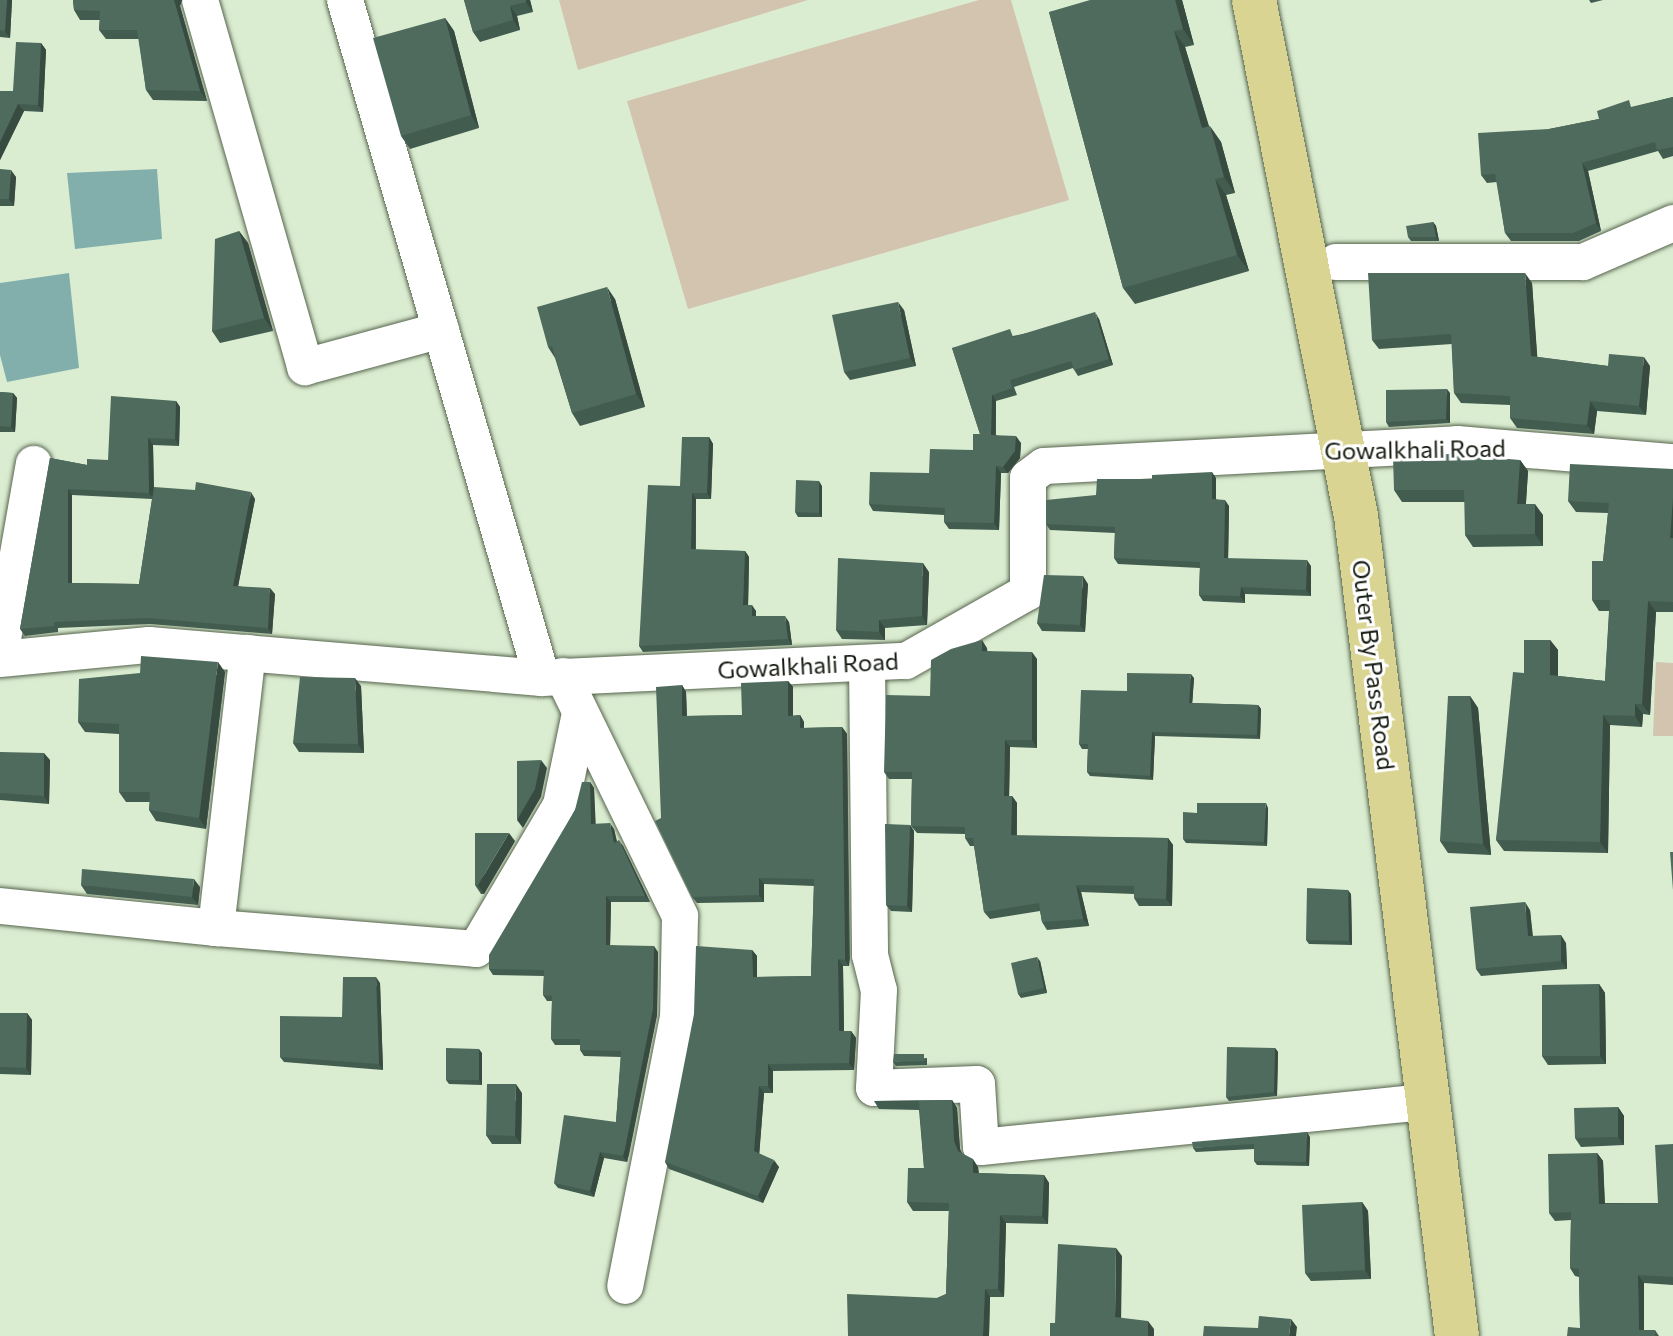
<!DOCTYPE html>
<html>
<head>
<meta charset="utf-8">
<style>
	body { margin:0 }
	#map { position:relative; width:1673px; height:1336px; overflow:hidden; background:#dbedd1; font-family:Commissioner,sans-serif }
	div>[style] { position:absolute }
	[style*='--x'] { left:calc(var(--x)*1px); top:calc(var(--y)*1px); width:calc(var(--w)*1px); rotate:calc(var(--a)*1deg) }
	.green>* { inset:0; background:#d3c4af }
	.water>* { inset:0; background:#82aeac }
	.roads { filter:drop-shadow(0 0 2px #56654e) drop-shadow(0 0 2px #56654e) }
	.minor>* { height:36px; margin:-18px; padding:0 18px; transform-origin:18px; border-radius:18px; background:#fff }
	.major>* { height:44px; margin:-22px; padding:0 22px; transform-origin:22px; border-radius:22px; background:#d9d492 }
	.wall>* { inset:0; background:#435c50 }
	.shaded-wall>* { inset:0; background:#374b41 }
	.building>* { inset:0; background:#4e6b5d }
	span { translate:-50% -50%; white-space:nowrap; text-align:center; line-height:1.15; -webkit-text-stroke:6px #fff; paint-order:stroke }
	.street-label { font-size:24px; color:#13190f }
</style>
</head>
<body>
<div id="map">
	<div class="green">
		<i style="clip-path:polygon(559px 0,808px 0,578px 70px)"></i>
		<i style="clip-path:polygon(979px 0,1011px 0,1069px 200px,688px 309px,627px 101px)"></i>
		<i style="clip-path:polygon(1656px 662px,1673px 663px,1673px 736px,1653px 736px)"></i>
	</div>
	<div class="water">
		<i style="clip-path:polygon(157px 169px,162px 239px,75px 249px,67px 173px)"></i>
		<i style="clip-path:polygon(69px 273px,79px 368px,7px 382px,0 355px,0 283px)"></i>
	</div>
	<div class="roads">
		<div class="minor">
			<i style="--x:200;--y:0;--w:382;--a:74"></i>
			<i style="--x:305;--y:367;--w:141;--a:-15.2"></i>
			<i style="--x:345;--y:0;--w:706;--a:73.8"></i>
			<i style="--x:1336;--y:262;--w:247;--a:0"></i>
			<i style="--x:1583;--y:262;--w:98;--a:-23.4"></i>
			<i style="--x:0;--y:656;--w:195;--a:-80"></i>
			<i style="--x:0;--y:659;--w:150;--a:-5.4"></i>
			<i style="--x:149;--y:645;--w:394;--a:4.8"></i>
			<i style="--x:542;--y:678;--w:364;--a:-2.7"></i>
			<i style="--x:906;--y:661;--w:140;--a:-29.5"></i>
			<i style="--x:1028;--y:592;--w:114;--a:-90"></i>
			<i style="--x:1028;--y:478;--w:20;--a:-37"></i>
			<i style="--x:1044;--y:466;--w:414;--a:-3"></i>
			<i style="--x:1457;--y:444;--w:217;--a:4.8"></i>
			<i style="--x:867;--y:663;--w:292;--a:89.4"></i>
			<i style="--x:870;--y:955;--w:36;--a:76"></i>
			<i style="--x:879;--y:990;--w:98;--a:92.9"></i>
			<i style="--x:874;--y:1088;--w:103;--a:-2.2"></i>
			<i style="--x:977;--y:1084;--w:63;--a:86.4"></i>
			<i style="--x:981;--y:1147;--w:448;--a:-5.8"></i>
			<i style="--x:563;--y:676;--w:267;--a:64"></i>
			<i style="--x:680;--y:916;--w:101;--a:91.1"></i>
			<i style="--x:678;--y:1017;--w:274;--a:101.1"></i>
			<i style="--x:0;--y:906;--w:217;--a:5.8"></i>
			<i style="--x:216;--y:928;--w:277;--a:-83.4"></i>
			<i style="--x:216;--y:928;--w:261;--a:4.6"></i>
			<i style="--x:476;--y:949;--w:167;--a:-59.4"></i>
			<i style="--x:561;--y:805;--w:94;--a:-78.3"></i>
		</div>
		<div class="major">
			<i style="--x:1254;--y:0;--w:526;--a:78.82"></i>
			<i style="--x:1356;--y:516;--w:826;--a:82.98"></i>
		</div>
	</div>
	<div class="wall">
		<i style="clip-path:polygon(0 0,12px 0,10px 38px,0 37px)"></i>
		<i style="clip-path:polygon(73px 0,182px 0,180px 6px,207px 101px,153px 100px,146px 90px,139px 39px,106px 39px,99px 30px,100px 20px,80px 20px,74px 10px)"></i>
		<i style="clip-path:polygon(464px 0,530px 0,533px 12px,517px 16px,520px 30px,480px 42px,473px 32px)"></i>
		<i style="clip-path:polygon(1182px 0,1194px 45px,1185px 47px,1209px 126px,1221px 142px,1235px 193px,1226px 195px,1249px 271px,1135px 304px,1123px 288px,1049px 12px)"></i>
		<i style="clip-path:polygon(1589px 0,1603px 0,1591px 3px)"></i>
		<i style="clip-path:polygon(445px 18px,454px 31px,479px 128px,410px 149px,401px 136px)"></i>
		<i style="clip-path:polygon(41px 43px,46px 50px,43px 112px,24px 111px,0 160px,0 91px,13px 91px)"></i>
		<i style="clip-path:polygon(1673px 97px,1673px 156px,1663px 159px,1658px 151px,1588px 171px,1601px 231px,1579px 241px,1511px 241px,1505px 233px,1497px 182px,1487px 183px,1481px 175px,1549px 129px,1599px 119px,1633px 107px)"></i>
		<i style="clip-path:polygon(0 169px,16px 177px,14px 206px,0 206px)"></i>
		<i style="clip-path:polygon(1433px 222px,1436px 226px,1439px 241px,1411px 241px,1408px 237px)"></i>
		<i style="clip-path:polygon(239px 231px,248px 243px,273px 331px,220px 343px,212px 331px)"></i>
		<i style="clip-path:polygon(1532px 283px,1537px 357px,1608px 366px,1650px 366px,1646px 415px,1597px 411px,1594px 434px,1517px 428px,1510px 418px,1510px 405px,1461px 403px,1454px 393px,1452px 344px,1379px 349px,1372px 340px)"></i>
		<i style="clip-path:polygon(615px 299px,645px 407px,580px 426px,572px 413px,555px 358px,548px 347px)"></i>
		<i style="clip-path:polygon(904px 310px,916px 366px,850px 380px,844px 372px)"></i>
		<i style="clip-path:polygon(1099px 319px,1113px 365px,1078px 376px,1073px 368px,1014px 387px,1017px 395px,996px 401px,996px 435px,1021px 443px,1020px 458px,1008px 473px,1001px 473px,999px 530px,949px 529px,944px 522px,944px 515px,873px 511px,869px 504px,973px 450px,980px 434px,952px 348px)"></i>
		<i style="clip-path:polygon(0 392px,13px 393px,17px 398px,15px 432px,0 432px)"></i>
		<i style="clip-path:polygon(1450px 393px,1450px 423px,1389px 427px,1386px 422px)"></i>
		<i style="clip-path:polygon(evenodd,176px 401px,180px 407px,179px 446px,153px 445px,154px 491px,255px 499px,238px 586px,275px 594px,272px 634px,150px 624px,58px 628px,58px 632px,25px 636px,20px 629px,50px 458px,87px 465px,108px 460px,176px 401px,72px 495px,152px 499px,139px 584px,72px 583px,72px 495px)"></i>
		<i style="clip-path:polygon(709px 437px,713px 444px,711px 499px,696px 499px,696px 550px,745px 551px,749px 557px,748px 605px,756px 611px,756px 616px,789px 622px,792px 645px,643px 652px,639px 646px,680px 486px)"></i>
		<i style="clip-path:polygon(1520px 460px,1528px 471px,1526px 504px,1543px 515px,1543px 546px,1473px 547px,1465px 535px,1465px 502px,1402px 502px,1394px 490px)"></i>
		<i style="clip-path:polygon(1673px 469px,1673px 612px,1656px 612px,1650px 715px,1643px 714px,1642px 727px,1610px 725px,1608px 853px,1504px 851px,1496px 840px,1524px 673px,1550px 640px,1558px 650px,1558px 676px,1605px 681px,1609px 611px,1599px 611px,1592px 600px,1603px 561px,1608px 513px,1576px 512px,1568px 501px)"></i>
		<i style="clip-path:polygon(1216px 478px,1216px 499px,1229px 506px,1228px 559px,1311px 566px,1311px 596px,1245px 594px,1245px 603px,1203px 601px,1199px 595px,1200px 568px,1118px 564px,1114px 558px,1115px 533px,1050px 530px,1046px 524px,1152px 479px)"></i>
		<i style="clip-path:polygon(822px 486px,822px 517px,798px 517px,795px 512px)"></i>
		<i style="clip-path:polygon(929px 572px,927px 625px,885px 628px,885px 640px,842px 639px,836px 630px)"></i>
		<i style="clip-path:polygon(1088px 584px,1085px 632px,1042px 631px,1037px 623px)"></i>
		<i style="clip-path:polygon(987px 648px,987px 651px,1037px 659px,1037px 748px,1010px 747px,1009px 796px,1012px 796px,1017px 803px,1017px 836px,1168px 838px,1173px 845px,1172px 906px,1139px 906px,1134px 898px,1134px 894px,1081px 892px,1089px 926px,1047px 930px,1042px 922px,1040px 911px,990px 919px,984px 912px,974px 846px,970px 846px,965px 838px,965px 834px,917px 833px,911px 826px,912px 779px,889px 779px,884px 772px,930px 696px)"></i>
		<i style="clip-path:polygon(225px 672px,206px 829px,156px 821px,149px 810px,150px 802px,126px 802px,119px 792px,119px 734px,85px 732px,78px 722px)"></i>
		<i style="clip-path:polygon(1194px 678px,1192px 703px,1258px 705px,1261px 709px,1260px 739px,1155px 736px,1153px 780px,1090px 776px,1087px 772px,1088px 749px,1082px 749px,1079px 744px,1127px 691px)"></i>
		<i style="clip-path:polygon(788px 681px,793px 687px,793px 716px,800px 715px,804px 722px,804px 728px,842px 727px,847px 734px,850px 959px,849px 966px,843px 966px,844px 1031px,851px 1031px,856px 1038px,854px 1070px,773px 1071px,773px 1093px,764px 1093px,759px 1154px,779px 1167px,763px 1203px,669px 1169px,665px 1162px,752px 950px,757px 956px,757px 977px,811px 976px,814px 886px,764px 884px,764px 902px,697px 903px,692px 897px,661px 818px,682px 685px,686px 692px,687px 716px,742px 715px)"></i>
		<i style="clip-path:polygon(361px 686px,364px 753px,299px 752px,293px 743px)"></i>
		<i style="clip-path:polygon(1470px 696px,1478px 708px,1491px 855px,1448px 853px,1440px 841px)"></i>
		<i style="clip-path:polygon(0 752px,50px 760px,49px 804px,0 800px)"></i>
		<i style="clip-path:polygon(590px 782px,594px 788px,595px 824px,614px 829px,617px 841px,623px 846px,650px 902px,611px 902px,610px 945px,658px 952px,657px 1015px,629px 1155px,627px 1162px,604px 1158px,594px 1197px,558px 1188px,554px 1183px,616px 1122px,621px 1057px,584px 1056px,580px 1050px,580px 1045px,555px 1045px,551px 1039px,552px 1001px,547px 1001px,543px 995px,544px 976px,493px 975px,489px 969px)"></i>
		<i style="clip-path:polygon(1268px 808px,1267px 846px,1186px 843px,1183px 839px,1197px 813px)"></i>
		<i style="clip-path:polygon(910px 825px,914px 831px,912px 912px,891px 911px,886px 905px)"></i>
		<i style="clip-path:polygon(515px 841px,484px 894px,481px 894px,475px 885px)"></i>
		<i style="clip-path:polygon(81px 885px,200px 887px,198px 905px,87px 894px)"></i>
		<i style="clip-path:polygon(1351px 894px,1352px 945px,1309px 944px,1306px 940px)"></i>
		<i style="clip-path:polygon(1530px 910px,1533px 936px,1566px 943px,1567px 969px,1481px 976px,1476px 969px)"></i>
		<i style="clip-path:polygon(1040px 961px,1047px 993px,1021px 998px,1018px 994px)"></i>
		<i style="clip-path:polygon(380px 983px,383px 1070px,284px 1062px,280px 1057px,342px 1017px)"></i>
		<i style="clip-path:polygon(1599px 984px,1605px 993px,1606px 1064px,1548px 1065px,1542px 1056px)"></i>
		<i style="clip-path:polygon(0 1013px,27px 1013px,32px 1020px,31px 1075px,0 1074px)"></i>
		<i style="clip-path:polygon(1275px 1048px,1278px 1052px,1277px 1096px,1229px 1101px,1226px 1097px)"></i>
		<i style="clip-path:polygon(482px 1053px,482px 1085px,449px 1084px,446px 1080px)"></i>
		<i style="clip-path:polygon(927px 1058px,927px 1065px,896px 1066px,893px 1062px)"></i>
		<i style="clip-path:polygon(522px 1093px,521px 1144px,492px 1144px,486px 1135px)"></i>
		<i style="clip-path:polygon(952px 1100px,957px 1108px,960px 1149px,962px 1153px,978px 1167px,979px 1173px,1044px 1175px,1049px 1183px,1048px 1224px,1006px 1223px,1004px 1297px,990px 1297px,989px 1336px,848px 1336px,946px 1294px,949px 1211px,913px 1211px,907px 1202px,924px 1168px,919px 1110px,879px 1109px,874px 1101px)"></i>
		<i style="clip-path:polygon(1618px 1107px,1624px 1116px,1624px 1145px,1581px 1147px,1575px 1138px)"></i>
		<i style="clip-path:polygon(1310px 1137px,1309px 1166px,1257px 1165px,1254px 1161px,1254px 1149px,1196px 1152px,1193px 1148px)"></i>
		<i style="clip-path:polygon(1673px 1144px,1673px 1285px,1644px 1283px,1644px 1330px,1655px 1330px,1659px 1336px,1567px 1336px,1580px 1328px,1579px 1277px,1575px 1276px,1570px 1268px,1571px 1220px,1555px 1221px,1549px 1213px,1597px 1153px,1603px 1161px,1605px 1203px,1658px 1203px)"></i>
		<i style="clip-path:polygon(1362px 1202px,1368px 1211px,1371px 1279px,1311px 1281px,1305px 1273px)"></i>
	</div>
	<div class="shaded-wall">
		<i style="clip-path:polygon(7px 0,12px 0,10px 38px,5px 31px)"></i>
		<i style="clip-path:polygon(174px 0,182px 0,180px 6px,207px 101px,200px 91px)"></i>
		<i style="clip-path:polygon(526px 0,530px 0,533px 12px,526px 2px)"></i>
		<i style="clip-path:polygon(1175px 0,1182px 0,1194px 45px,1183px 29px)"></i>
		<i style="clip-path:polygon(510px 6px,517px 16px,520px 30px,513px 20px)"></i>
		<i style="clip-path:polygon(445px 18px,454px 31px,479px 128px,471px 115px)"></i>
		<i style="clip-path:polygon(1174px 31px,1185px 47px,1214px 144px,1202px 128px)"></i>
		<i style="clip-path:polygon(41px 43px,46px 50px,43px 112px,38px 105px)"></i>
		<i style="clip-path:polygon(18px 104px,24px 111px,0 160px,0 142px)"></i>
		<i style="clip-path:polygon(1210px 126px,1221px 142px,1235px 193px,1224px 177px)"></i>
		<i style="clip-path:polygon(1582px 163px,1588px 171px,1601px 231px,1596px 223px)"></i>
		<i style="clip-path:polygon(11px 170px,16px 177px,14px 206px,9px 199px)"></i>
		<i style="clip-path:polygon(1215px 179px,1226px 195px,1249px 271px,1237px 255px)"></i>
		<i style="clip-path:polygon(1433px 222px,1436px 226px,1439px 241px,1436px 237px)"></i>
		<i style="clip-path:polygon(239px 231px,248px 243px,273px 331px,264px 318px)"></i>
		<i style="clip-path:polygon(1525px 273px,1532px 283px,1538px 366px,1531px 356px)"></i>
		<i style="clip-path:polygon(607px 287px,615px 299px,645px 407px,636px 394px)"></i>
		<i style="clip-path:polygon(898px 302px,904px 310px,916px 366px,910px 358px)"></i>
		<i style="clip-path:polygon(1095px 312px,1099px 319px,1113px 365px,1109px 359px)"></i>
		<i style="clip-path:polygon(1644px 357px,1650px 366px,1646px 415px,1639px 406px)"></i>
		<i style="clip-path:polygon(1447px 389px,1450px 393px,1450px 423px,1446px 419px)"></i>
		<i style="clip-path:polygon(13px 393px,17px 398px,15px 432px,11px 427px)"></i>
		<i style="clip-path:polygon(992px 395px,996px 401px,995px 442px,991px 435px)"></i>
		<i style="clip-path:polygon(176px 401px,180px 407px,179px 446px,175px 439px)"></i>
		<i style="clip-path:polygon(1590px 401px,1597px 411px,1594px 434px,1587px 425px)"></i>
		<i style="clip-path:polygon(1016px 436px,1021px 443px,1020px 458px,1008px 473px,1003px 467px)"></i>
		<i style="clip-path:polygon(709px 437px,713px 444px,711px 499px,707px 493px)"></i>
		<i style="clip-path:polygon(148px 438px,153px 445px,154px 499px,149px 493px)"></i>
		<i style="clip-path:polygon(1520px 460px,1528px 471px,1525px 516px,1517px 504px)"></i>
		<i style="clip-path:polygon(996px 466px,1001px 473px,999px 530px,994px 523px)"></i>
		<i style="clip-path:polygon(1212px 472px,1216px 478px,1216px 505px,1212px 499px)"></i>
		<i style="clip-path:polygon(819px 481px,822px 486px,822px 517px,819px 513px)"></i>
		<i style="clip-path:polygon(68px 489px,72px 495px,72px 589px,68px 583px)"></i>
		<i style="clip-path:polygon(251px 492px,255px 499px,237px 592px,233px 586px)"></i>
		<i style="clip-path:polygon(692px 493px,696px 499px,695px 555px,691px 549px)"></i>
		<i style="clip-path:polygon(1673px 498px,1673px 543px,1670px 538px)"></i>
		<i style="clip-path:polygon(1225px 500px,1229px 506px,1228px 565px,1224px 558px)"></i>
		<i style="clip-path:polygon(1535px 504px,1543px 515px,1543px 546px,1535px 534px)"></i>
		<i style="clip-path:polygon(745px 551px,749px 557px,748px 611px,743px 605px)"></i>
		<i style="clip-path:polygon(1307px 560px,1311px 566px,1311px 596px,1306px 590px)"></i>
		<i style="clip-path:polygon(923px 563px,929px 572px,927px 625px,922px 616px)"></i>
		<i style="clip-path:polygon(1083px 576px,1088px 584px,1085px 632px,1080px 625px)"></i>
		<i style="clip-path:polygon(1241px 587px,1245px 594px,1245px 603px,1240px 596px)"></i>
		<i style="clip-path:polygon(270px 588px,275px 594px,272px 634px,268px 628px)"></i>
		<i style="clip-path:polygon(1648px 601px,1656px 612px,1650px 715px,1642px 704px)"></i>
		<i style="clip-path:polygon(752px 605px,756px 611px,756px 622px,752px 616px)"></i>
		<i style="clip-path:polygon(785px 616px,789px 622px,792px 645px,788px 639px)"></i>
		<i style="clip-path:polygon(879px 620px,885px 628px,885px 640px,879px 632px)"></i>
		<i style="clip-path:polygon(982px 640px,987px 648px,988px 658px,982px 651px)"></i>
		<i style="clip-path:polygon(1550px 640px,1558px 650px,1558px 686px,1550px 675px)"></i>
		<i style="clip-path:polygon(1032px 652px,1037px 659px,1037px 748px,1032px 740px)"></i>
		<i style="clip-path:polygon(218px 662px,225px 672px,206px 829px,199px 818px)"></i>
		<i style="clip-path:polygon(1191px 674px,1194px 678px,1192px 708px,1189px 703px)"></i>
		<i style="clip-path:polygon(355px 678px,361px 686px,364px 753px,358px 744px)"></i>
		<i style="clip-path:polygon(788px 681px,793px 687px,793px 722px,788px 716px)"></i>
		<i style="clip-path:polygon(682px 685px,686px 692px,687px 723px,682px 716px)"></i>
		<i style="clip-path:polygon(1470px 696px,1478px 708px,1491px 855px,1483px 844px)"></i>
		<i style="clip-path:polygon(1635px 704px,1643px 714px,1642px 727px,1635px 716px)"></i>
		<i style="clip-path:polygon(1258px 705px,1261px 709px,1260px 739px,1257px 735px)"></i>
		<i style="clip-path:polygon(800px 715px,804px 722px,804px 735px,800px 728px)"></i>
		<i style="clip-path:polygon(1603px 715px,1610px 725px,1608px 853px,1600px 842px)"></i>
		<i style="clip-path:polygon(842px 727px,847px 734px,849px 966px,845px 960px)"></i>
		<i style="clip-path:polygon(1152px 732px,1155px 736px,1153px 780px,1150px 776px)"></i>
		<i style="clip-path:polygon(1005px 740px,1010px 747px,1009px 803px,1004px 796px)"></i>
		<i style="clip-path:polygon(44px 753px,50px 760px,49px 804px,44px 796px)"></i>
		<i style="clip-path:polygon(541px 760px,547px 768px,541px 797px,523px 828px,517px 820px)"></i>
		<i style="clip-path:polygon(590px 782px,594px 788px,596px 830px,591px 824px)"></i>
		<i style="clip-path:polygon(1012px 796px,1017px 803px,1016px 843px,1011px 835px)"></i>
		<i style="clip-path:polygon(1266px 803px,1268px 808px,1267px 846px,1264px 842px)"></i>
		<i style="clip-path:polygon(610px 823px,614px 829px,618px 849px,614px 843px)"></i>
		<i style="clip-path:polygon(910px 825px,914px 831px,912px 912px,907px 906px)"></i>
		<i style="clip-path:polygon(509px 833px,515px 841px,484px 894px,478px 885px)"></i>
		<i style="clip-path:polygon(1168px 838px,1173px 845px,1172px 906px,1166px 899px)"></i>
		<i style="clip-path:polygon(619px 840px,623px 846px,650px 902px,645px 896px)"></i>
		<i style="clip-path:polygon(759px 878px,764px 884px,764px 902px,759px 895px)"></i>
		<i style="clip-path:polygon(194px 879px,200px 887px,198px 905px,192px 897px)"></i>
		<i style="clip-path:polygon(1076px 885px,1081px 892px,1089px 926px,1083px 919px)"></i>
		<i style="clip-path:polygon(1348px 890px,1351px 894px,1352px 945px,1349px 941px)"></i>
		<i style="clip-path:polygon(606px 896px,611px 902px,610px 951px,606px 945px)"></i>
		<i style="clip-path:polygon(1525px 902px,1530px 910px,1533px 944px,1528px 936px)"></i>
		<i style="clip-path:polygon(1561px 935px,1566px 943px,1567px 969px,1561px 961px)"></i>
		<i style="clip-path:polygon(654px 946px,658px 952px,657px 1015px,627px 1162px,623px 1156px)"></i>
		<i style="clip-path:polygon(752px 950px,757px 956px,757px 984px,753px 977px)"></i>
		<i style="clip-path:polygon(1037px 957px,1040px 961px,1047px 993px,1044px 988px)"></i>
		<i style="clip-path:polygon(838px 959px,843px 966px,844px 1038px,839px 1031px)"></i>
		<i style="clip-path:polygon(376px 977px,380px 983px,383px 1070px,379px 1064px)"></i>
		<i style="clip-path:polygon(1599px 984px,1605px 993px,1606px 1064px,1600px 1056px)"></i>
		<i style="clip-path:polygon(27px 1013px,32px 1020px,31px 1075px,26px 1068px)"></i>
		<i style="clip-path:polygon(851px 1031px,856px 1038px,854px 1070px,849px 1063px)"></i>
		<i style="clip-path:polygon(1275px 1048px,1278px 1052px,1277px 1096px,1274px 1092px)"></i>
		<i style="clip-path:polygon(479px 1049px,482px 1053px,482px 1085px,479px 1080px)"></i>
		<i style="clip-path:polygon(768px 1064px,773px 1071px,773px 1093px,768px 1086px)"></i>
		<i style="clip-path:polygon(516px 1084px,522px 1093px,521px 1144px,515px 1136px)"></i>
		<i style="clip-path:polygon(759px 1086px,764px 1093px,759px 1158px,754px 1151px)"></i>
		<i style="clip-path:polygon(952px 1100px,957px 1108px,960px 1149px,964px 1159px,958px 1151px,954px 1141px)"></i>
		<i style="clip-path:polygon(1618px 1107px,1624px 1116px,1624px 1145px,1618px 1137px)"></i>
		<i style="clip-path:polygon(1307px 1132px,1310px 1137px,1309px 1166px,1306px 1162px)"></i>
		<i style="clip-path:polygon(600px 1152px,604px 1158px,594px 1197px,590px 1191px)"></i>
		<i style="clip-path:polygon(1597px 1153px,1603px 1161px,1605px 1212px,1599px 1204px)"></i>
		<i style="clip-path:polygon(973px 1159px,978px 1167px,979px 1181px,973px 1173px)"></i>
		<i style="clip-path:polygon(774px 1160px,779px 1167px,763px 1203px,758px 1196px)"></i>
		<i style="clip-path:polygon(1044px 1175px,1049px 1183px,1048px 1224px,1042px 1216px)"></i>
		<i style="clip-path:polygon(1362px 1202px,1368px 1211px,1371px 1279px,1365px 1270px)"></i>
		<i style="clip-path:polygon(1000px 1215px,1006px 1223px,1004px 1297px,998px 1289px)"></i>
		<i style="clip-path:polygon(1116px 1248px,1122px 1256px,1121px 1325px,1115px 1317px)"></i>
		<i style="clip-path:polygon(1638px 1275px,1644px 1283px,1644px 1336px,1639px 1330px)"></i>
		<i style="clip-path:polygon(985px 1289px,990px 1297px,989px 1336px,983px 1336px)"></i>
		<i style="clip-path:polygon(1291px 1319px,1297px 1327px,1296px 1336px,1289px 1336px)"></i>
		<i style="clip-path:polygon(1148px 1321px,1154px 1329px,1154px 1336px,1148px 1336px)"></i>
	</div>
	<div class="building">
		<i style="clip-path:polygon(0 0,7px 0,5px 31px,0 30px)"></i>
		<i style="clip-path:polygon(73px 0,174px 0,200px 91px,146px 90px,137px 30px,99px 30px,100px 11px,74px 10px)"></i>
		<i style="clip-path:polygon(464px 0,526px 0,526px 2px,510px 6px,513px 20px,473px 32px)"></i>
		<i style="clip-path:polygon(1090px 0,1175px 0,1183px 29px,1174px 31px,1202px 128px,1210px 126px,1224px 177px,1215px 179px,1237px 255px,1123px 288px,1049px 12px)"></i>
		<i style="clip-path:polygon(445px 18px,471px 115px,401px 136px,373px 38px)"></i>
		<i style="clip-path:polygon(16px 42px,41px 43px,38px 105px,18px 104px,0 142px,0 91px,13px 91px)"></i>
		<i style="clip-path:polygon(1673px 97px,1673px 147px,1657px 150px,1655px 142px,1582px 163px,1596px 223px,1573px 233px,1505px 233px,1495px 174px,1481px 175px,1478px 133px,1549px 129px,1599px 119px,1597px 111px,1629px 100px,1631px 107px)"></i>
		<i style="clip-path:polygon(0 169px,11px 170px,9px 199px,0 199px)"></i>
		<i style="clip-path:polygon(1433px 222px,1436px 237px,1408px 237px,1406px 226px)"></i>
		<i style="clip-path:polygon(239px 231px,264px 318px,212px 331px,215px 239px)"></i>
		<i style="clip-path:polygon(1368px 273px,1525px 273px,1531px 356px,1608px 366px,1609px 354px,1644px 357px,1639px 406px,1590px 401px,1587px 425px,1510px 418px,1510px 396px,1454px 393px,1451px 334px,1372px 340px)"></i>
		<i style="clip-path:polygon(607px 287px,636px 394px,572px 413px,552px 346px,548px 347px,537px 307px)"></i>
		<i style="clip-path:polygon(898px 302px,910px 358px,844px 372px,832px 315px)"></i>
		<i style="clip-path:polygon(1095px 312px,1109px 359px,1074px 370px,1071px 361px,1010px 380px,1012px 388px,992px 395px,991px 435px,1016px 436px,1015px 451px,1003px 467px,996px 466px,994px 523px,944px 522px,945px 508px,869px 504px,870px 472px,929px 473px,930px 449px,973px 450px,973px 434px,980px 434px,952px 348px,1010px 329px,1013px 337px)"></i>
		<i style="clip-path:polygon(1447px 389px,1446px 419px,1386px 422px,1386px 390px)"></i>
		<i style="clip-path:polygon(0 392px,13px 393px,11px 427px,0 426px)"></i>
		<i style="clip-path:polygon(111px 396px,176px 401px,175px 439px,148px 438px,149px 493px,68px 489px,68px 583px,139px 584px,154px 487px,195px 490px,196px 482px,251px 492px,233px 586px,270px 588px,268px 628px,146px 618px,54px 622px,54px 626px,20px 629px,50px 458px,87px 465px,87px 459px,108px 460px)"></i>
		<i style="clip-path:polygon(682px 437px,709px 437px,707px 493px,692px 493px,691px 549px,745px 551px,743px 605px,752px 605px,752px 616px,785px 616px,788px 639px,639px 646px,648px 485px,680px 486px)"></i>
		<i style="clip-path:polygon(1449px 454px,1520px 460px,1517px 504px,1535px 504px,1535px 534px,1465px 535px,1464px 490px,1394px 490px,1393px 457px)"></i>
		<i style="clip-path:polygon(1570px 464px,1673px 469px,1673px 498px,1670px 538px,1673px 538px,1673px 602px,1648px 601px,1642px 704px,1635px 704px,1635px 716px,1603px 715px,1600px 842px,1496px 840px,1513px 672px,1524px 673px,1524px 640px,1550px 640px,1550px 675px,1605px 681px,1610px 600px,1592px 600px,1592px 561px,1603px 561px,1609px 503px,1568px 501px)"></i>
		<i style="clip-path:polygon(1212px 472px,1212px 499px,1225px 500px,1224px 558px,1307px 560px,1306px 590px,1241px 587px,1240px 596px,1199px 595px,1200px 562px,1114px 558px,1115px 527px,1046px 524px,1046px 500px,1096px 495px,1097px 479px,1152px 479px,1152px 475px)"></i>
		<i style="clip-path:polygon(796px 480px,819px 481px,819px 513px,795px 512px)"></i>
		<i style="clip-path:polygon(838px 558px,923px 563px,922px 616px,879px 620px,879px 632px,836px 630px)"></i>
		<i style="clip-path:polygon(1044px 575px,1083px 576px,1080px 625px,1037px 623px)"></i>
		<i style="clip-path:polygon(982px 640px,982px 651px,1032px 652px,1032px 740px,1005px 740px,1004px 796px,1012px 796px,1011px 835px,1168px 838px,1166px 899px,1134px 898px,1134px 886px,1076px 885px,1083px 919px,1042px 922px,1039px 903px,984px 912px,973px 838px,965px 838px,965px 827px,911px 826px,912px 772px,884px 772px,886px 695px,930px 696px,931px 660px,951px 649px)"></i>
		<i style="clip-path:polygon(141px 656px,218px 662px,199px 818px,149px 810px,150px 792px,119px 792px,119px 724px,78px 722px,79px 679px,140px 673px)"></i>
		<i style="clip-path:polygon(1127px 673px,1191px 674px,1189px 703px,1258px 705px,1257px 735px,1152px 732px,1150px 776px,1087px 772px,1088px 744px,1079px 744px,1081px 690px,1127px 691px)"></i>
		<i style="clip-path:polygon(300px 677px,355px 678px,358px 744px,293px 743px)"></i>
		<i style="clip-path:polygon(788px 681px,788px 716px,800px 715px,800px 728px,842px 727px,845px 952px,845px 960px,838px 959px,839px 1031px,851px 1031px,849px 1063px,768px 1064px,768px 1086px,759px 1086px,754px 1151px,774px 1160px,758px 1196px,665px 1162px,694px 1014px,696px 946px,752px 950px,753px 977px,811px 976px,814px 879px,759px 878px,759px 895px,692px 897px,655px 821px,661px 818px,656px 687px,682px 685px,682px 716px,742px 715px,741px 683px)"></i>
		<i style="clip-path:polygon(1448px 696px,1470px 696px,1483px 844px,1440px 841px)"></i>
		<i style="clip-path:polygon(0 752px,44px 753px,44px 796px,0 793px)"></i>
		<i style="clip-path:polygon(541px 760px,535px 789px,517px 820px,517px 761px)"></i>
		<i style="clip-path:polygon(582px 782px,590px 782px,591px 824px,610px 823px,614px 843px,619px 840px,645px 896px,606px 896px,606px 945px,654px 946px,653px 1009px,625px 1149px,623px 1156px,600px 1152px,590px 1191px,554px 1183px,564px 1115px,616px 1122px,621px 1051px,580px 1050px,580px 1039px,551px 1039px,552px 996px,543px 995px,544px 970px,489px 969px,489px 955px,575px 810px)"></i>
		<i style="clip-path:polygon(1197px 803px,1266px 803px,1264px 842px,1183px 839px,1183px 812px,1197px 813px)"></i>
		<i style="clip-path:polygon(885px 824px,910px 825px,907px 906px,886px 905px)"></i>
		<i style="clip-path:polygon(475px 833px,509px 833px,478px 885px,475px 885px)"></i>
		<i style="clip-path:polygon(1670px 852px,1673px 852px,1673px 890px)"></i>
		<i style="clip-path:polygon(82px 869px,194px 879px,192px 897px,81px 885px)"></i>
		<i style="clip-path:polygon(1307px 888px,1348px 890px,1349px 941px,1306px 940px)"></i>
		<i style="clip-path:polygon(1525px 902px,1528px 936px,1561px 935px,1561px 961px,1476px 969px,1470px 907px)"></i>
		<i style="clip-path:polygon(1037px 957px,1044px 988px,1018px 994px,1011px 963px)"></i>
		<i style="clip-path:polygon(343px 977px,376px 977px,379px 1064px,280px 1057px,280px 1016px,342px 1017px)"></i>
		<i style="clip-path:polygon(1599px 984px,1600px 1056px,1542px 1056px,1542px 985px)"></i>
		<i style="clip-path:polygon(0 1013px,27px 1013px,26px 1068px,0 1067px)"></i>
		<i style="clip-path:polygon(1227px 1047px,1275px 1048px,1274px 1092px,1226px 1097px)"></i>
		<i style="clip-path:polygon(446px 1048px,479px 1049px,479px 1080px,446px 1080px)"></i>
		<i style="clip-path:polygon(894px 1054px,924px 1054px,924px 1061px,893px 1062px)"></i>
		<i style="clip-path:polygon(487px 1084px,516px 1084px,515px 1136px,486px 1135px)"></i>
		<i style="clip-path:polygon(952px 1100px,954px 1141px,958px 1151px,973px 1159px,973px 1173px,1044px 1175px,1042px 1216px,1000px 1215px,998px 1289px,985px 1289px,983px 1336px,848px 1336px,847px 1294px,938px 1298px,946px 1294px,949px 1203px,907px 1202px,908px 1168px,924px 1168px,919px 1101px,874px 1101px)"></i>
		<i style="clip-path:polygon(1618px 1107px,1618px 1137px,1575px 1138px,1574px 1108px)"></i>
		<i style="clip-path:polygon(1307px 1132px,1306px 1162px,1254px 1161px,1254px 1144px,1193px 1148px,1192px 1142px)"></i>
		<i style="clip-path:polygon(1673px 1144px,1673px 1277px,1638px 1275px,1639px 1330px,1655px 1330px,1655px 1336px,1567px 1336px,1568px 1327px,1580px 1328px,1579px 1269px,1570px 1268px,1571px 1212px,1549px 1213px,1548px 1154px,1597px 1153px,1599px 1204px,1658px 1203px,1655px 1145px)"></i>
		<i style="clip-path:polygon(1362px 1202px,1365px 1270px,1305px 1273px,1302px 1205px)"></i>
		<i style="clip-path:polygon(1058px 1244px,1116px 1248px,1115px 1317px,1148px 1321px,1148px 1336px,1050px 1336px,1050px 1323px,1055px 1323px)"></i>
		<i style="clip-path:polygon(1259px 1316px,1291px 1319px,1289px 1336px,1203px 1336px,1204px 1326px,1258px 1328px)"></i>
	</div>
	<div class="street-label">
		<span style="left:1415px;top:449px;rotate:-1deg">Gowalkhali Road</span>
		<span style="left:808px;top:665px;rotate:-3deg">Gowalkhali Road</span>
		<span style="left:1374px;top:665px;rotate:83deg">Outer By Pass Road</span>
	</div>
</div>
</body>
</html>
